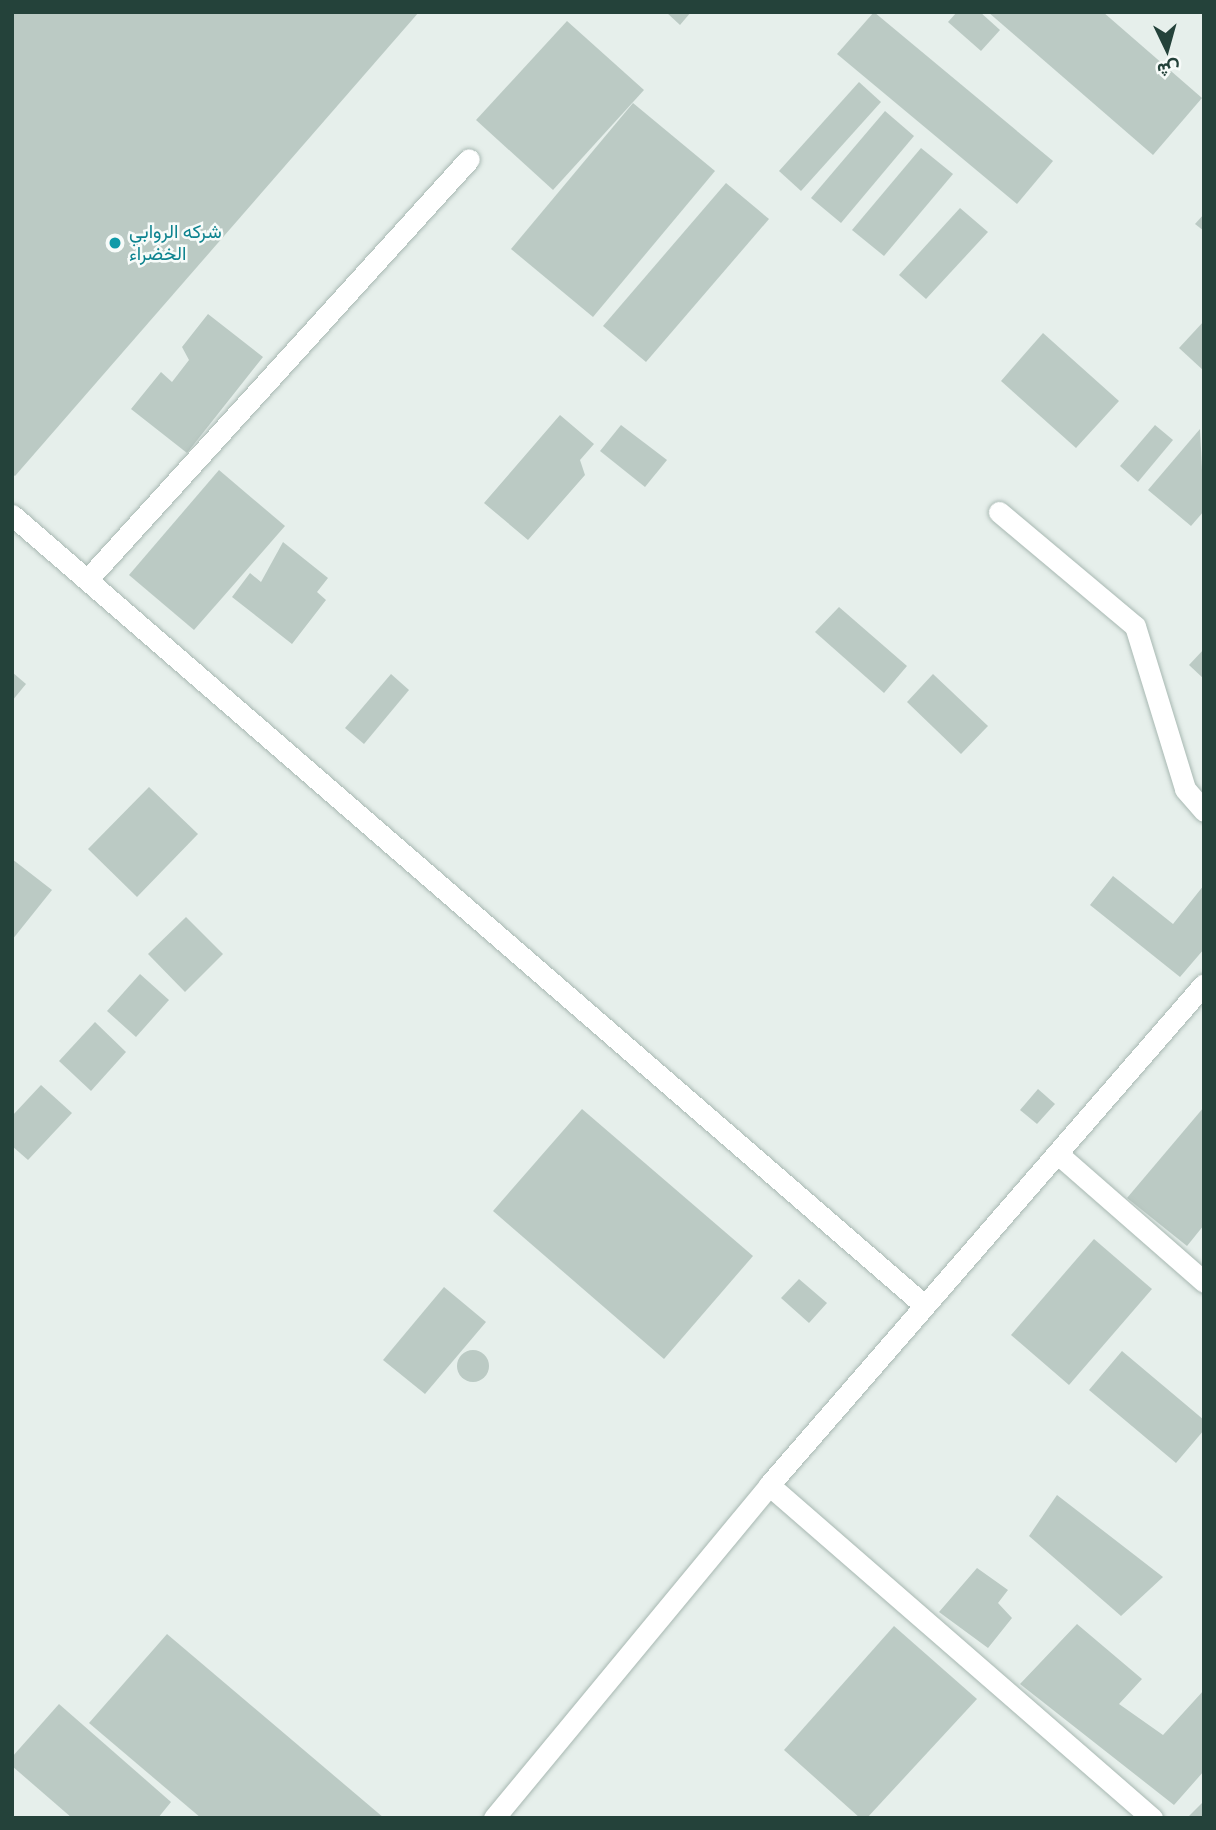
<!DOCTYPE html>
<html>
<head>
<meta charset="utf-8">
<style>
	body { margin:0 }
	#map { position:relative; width:1216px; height:1830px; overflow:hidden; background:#e6efeb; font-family:Ubuntu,Vazirmatn,sans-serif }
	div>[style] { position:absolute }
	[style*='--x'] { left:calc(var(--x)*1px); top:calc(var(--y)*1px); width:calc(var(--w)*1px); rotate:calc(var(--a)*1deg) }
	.building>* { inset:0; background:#bbcac4 }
	.round { border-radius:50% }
	.roads { filter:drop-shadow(0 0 2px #a8b8b2) drop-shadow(0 0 2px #a8b8b2) }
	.minor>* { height:21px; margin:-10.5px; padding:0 10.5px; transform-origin:10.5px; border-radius:10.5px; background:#fff }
	.secondary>* { height:21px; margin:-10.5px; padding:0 10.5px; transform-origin:10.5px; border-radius:10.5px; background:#fff }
	.dots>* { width:19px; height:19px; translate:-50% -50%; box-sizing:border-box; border:4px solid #f7fbf9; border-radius:50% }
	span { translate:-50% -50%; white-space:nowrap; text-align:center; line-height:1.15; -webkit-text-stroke:5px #f7fbf9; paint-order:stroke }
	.culture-label { font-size:19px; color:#0d838f }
	.left { translate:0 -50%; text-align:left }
	.frame { position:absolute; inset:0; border:14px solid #24423a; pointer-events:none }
	.north { position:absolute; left:1132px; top:14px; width:70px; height:70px; -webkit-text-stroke:5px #f7fbf9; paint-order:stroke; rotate:175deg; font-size:19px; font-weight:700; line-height:28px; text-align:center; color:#24423a }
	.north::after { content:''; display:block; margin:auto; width:24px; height:32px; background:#24423a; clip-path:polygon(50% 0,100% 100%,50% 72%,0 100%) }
</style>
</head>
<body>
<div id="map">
	<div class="building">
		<i style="clip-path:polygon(12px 12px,419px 12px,15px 476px,12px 474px)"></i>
		<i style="clip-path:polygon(666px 12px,691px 12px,680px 25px)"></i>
		<i style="clip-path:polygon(874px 12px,1053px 161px,1017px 204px,837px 54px)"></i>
		<i style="clip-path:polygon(957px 12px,980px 12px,1000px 30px,981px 51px,948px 22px)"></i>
		<i style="clip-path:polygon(988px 12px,1103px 12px,1202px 98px,1153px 155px)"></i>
		<i style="clip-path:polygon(567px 21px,644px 90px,553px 190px,476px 120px)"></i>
		<i style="clip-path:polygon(859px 82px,881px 102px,801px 191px,779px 171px)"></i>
		<i style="clip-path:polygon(633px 103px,715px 171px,593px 317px,511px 249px)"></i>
		<i style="clip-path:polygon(885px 111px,914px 136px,841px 223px,811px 198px)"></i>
		<i style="clip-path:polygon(921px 148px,953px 174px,884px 256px,852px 230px)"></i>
		<i style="clip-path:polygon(726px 183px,769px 219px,646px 362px,603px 326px)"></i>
		<i style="clip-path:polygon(960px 208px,988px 232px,926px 299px,899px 275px)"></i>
		<i style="clip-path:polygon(1204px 214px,1204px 231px,1195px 224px)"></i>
		<i style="clip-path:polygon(208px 314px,263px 357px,187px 453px,131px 409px,161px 372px,172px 382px,189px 360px,182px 347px)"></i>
		<i style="clip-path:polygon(1204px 321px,1204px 371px,1179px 348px)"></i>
		<i style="clip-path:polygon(1043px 333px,1119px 401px,1076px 448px,1001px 381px)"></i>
		<i style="clip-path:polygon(560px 415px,594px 444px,580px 460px,585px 475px,528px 540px,484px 503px)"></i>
		<i style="clip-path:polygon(621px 425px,667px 460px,645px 487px,600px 451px)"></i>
		<i style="clip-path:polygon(1155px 425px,1173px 440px,1138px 482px,1120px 466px)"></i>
		<i style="clip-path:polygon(1200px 429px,1204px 511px,1191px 526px,1148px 490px)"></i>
		<i style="clip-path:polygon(219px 470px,285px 526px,194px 630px,129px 575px)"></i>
		<i style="clip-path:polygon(283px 542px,328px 578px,317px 592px,326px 600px,292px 644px,232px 597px,250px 573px,261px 582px)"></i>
		<i style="clip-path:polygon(839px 607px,907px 666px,884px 693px,815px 632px)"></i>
		<i style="clip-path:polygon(1204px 649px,1204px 679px,1189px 665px)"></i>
		<i style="clip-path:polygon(12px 672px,26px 684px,12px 701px)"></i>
		<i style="clip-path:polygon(391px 674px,409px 690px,364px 744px,345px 728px)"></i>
		<i style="clip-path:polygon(933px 674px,988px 726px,961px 754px,907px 702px)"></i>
		<i style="clip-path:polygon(149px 787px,198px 834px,137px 897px,88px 849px)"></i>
		<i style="clip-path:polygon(12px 859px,52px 890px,12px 940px)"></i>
		<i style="clip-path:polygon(1113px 876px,1173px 924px,1204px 885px,1204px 949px,1180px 977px,1090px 905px)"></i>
		<i style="clip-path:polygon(186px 917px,223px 954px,185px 992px,148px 954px)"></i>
		<i style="clip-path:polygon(140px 974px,169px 1000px,136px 1037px,107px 1011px)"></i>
		<i style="clip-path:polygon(95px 1022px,126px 1052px,91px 1091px,59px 1061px)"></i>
		<i style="clip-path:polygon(41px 1085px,72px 1113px,28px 1160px,12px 1146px,12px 1116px)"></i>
		<i style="clip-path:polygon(1038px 1089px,1055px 1104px,1037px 1124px,1020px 1110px)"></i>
		<i style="clip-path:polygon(1204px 1107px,1204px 1225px,1187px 1246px,1127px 1198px)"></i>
		<i style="clip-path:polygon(582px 1109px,753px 1256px,664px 1359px,493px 1211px)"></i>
		<i style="clip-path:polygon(1094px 1239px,1152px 1289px,1069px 1385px,1011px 1335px)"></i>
		<i style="clip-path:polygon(799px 1279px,827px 1303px,809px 1323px,781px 1298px)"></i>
		<i style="clip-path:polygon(444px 1287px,486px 1322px,425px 1394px,383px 1360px)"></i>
		<i class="round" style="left:457px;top:1350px;width:32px;height:32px"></i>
		<i style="clip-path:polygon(1122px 1351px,1204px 1420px,1204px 1430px,1176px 1463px,1089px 1390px)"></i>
		<i style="clip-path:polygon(1057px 1495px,1163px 1577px,1121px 1616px,1029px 1536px)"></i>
		<i style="clip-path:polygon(977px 1568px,1008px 1590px,998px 1603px,1012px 1618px,988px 1648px,939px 1612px)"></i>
		<i style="clip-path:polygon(1077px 1624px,1142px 1679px,1119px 1704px,1163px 1735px,1204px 1690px,1204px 1771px,1174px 1805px,1020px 1684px)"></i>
		<i style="clip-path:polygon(894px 1626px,977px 1699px,867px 1818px,860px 1818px,784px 1750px)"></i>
		<i style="clip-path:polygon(167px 1634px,384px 1818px,201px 1818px,89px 1723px)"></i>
		<i style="clip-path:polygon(59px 1704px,171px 1802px,158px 1818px,72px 1818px,12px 1766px,12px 1757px)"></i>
		<i style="clip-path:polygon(1204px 1801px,1204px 1818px,1187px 1818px)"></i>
	</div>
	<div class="roads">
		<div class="minor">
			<i style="--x:999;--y:512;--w:177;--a:40"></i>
			<i style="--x:1135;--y:626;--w:170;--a:72.9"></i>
			<i style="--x:1185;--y:789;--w:29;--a:49"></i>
			<i style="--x:12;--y:515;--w:1207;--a:40.9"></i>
			<i style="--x:87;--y:580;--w:568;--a:-47.78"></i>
			<i style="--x:1058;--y:1154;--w:194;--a:41.2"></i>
			<i style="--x:769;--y:1485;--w:508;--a:41.01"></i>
		</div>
		<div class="secondary">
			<i style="--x:494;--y:1818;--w:432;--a:-50.4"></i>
			<i style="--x:769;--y:1485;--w:663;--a:-49.03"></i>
		</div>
	</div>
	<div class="dots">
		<i style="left:115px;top:243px;background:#0f9aa8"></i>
	</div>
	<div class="culture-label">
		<span class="left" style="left:129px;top:243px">شركه الروابي<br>الخضراء</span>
	</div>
	<div class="frame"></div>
	<div class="north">ش</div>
</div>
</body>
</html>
